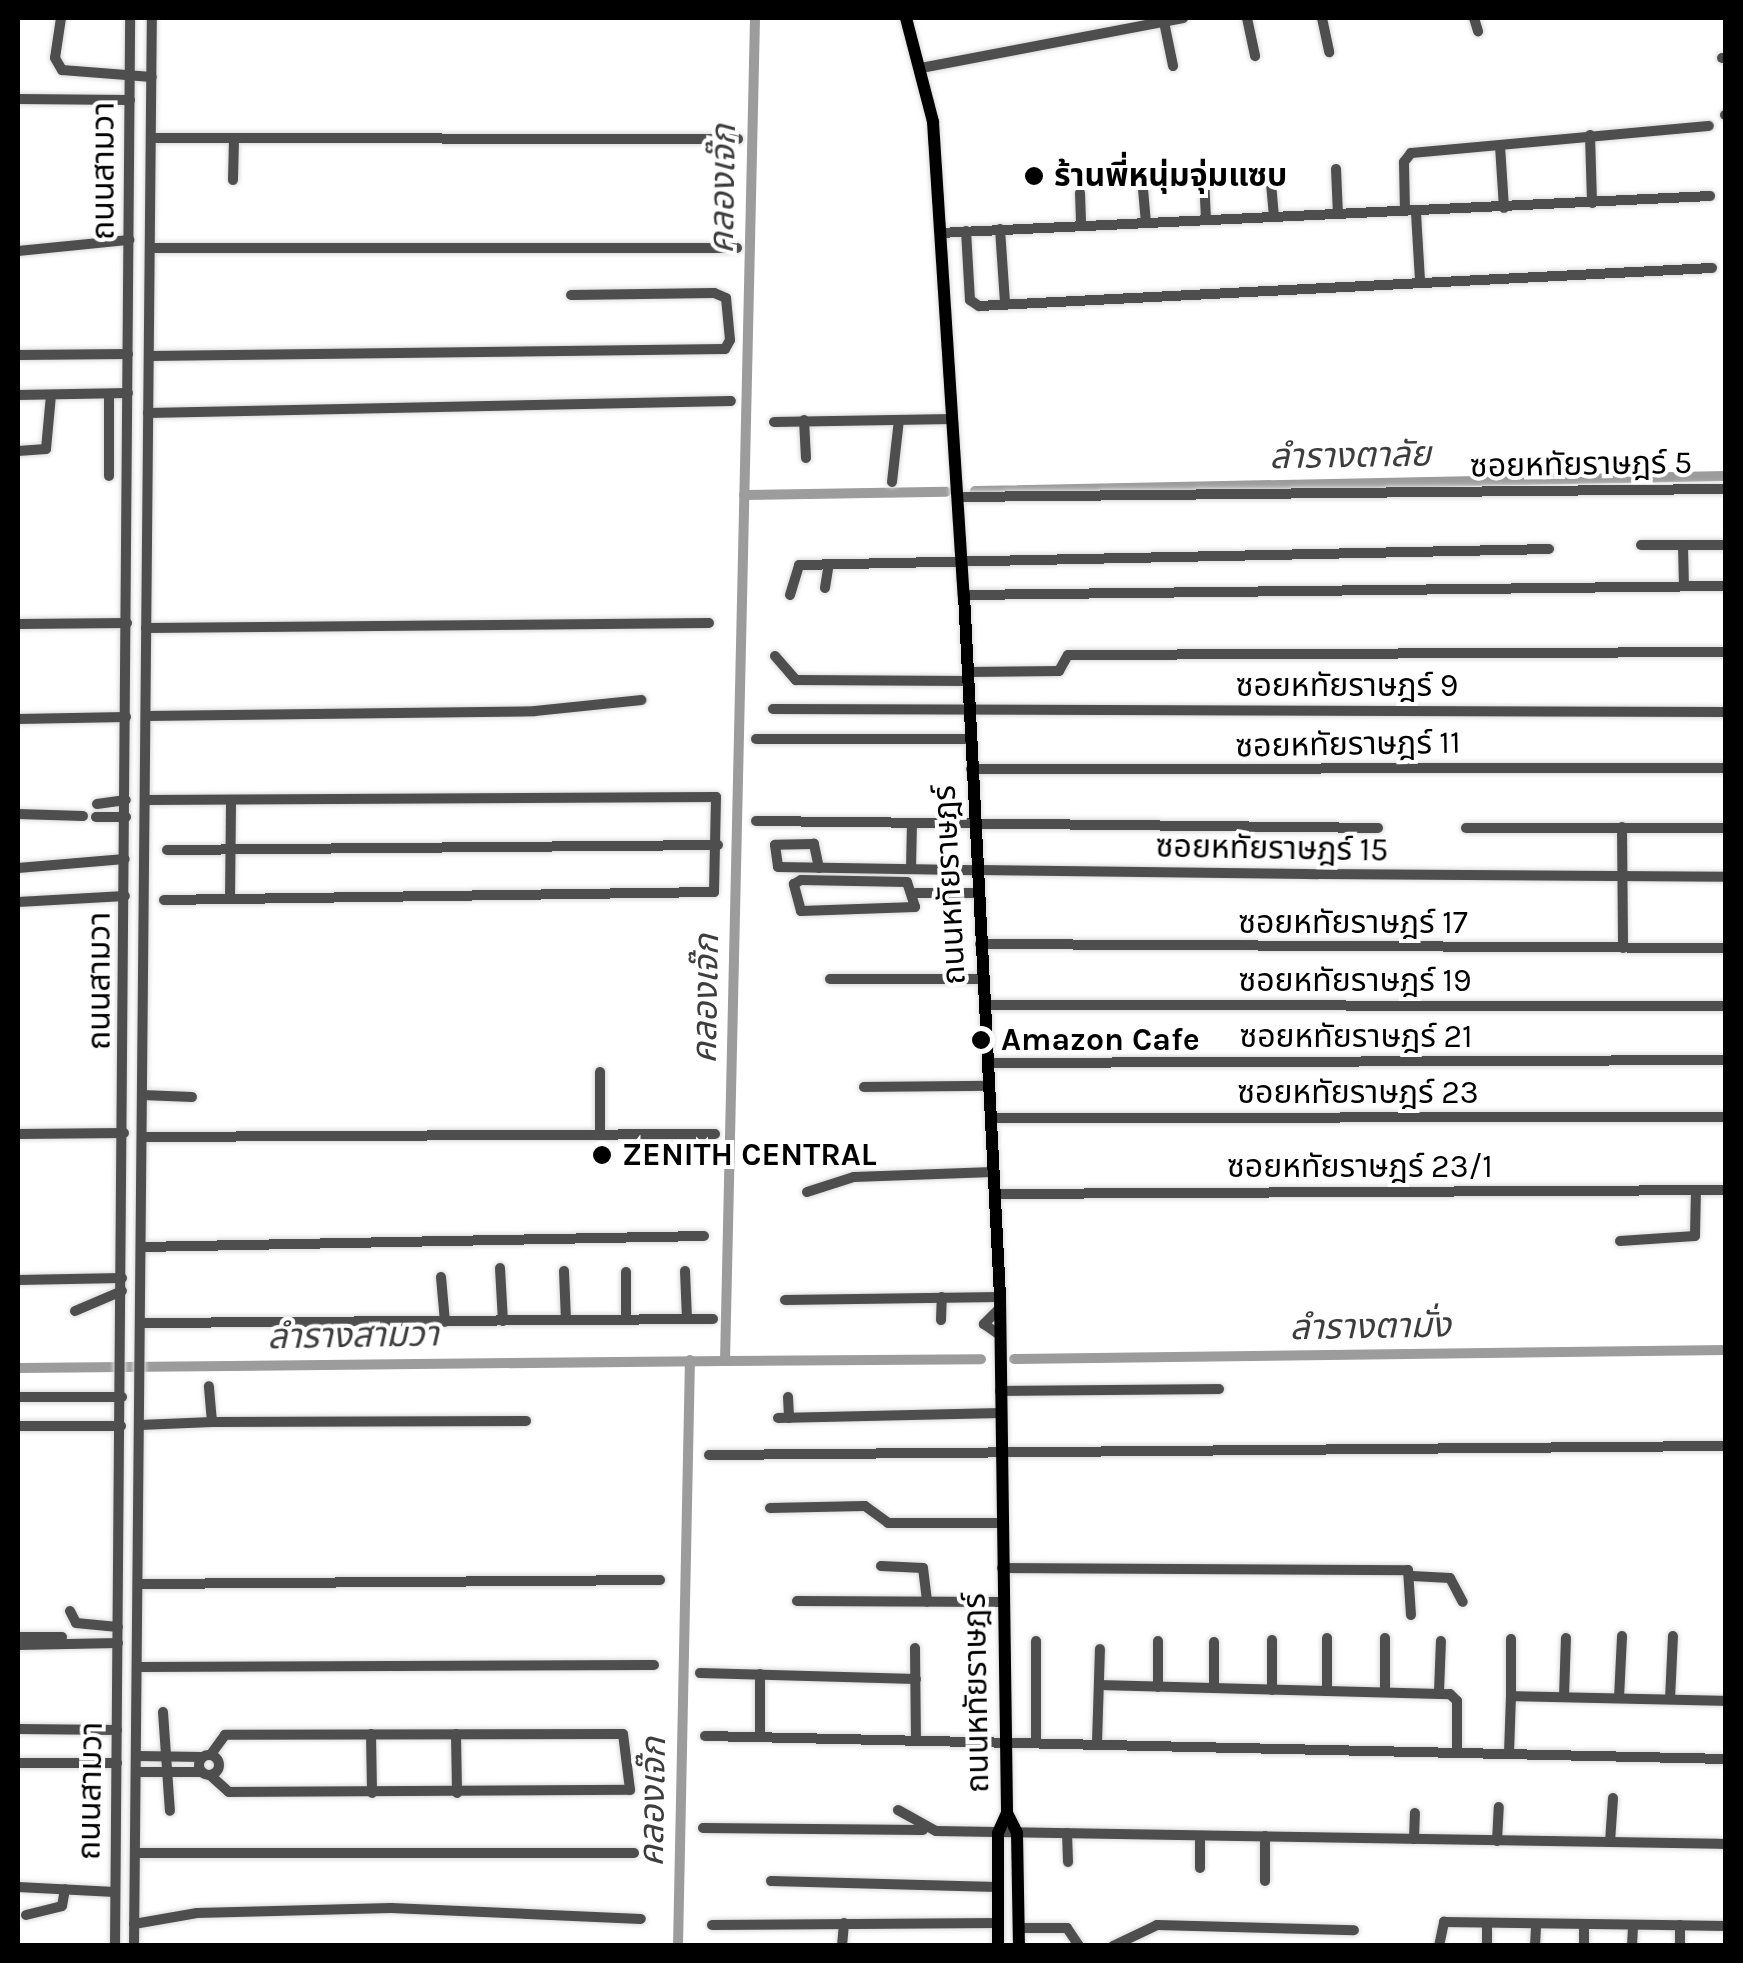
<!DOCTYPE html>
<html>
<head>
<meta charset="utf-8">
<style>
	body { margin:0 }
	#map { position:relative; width:1743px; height:1963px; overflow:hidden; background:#fff; font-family:Karla,"Noto Sans Thai",sans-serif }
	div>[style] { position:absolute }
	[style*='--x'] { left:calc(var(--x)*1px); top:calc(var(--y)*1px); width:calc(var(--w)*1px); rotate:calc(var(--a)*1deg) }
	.canal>* { height:10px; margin:-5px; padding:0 5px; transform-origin:5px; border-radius:5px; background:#9c9c9c }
	.roads { filter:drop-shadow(0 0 2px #dbdbdb) drop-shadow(0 0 2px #dbdbdb) }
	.minor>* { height:10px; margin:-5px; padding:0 5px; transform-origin:5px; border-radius:5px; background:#4e4e4e }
	.minor>.ring { margin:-5px; padding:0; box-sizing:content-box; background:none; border:10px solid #4e4e4e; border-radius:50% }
	.major>* { height:12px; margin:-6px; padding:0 6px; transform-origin:6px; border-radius:6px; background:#000 }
	.dots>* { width:28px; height:28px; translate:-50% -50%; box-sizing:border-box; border:5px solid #fff; border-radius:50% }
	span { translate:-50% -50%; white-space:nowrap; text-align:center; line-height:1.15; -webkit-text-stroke:8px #fff; paint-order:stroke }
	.street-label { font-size:32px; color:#000 }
	.poi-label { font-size:32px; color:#000; font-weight:700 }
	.left { translate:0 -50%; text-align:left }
	.water-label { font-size:35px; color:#3d3d3d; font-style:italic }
	.frame { position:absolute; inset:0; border:20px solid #000; pointer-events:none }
</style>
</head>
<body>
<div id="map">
	<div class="canal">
		<i style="--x:975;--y:491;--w:751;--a:-1.14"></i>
		<i style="--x:744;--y:495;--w:202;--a:-0.9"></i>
		<i style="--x:1014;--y:1359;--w:712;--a:-0.72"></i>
		<i style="--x:725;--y:1361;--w:256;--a:-0.4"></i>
		<i style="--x:18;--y:1368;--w:707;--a:-0.57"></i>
		<i style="--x:725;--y:1361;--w:1343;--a:-88.72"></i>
		<i style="--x:678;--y:1946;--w:586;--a:-88.83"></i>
	</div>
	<div class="roads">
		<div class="minor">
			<i style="--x:61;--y:18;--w:40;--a:98.5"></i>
			<i style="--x:55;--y:58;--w:14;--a:60"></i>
			<i style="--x:62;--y:70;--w:90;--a:4.4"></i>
			<i style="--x:1247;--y:18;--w:39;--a:78"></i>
			<i style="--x:1322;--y:18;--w:35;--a:78"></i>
			<i style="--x:1474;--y:18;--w:14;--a:73"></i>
			<i style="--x:1164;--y:22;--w:45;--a:78.4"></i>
			<i style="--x:1722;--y:58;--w:4;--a:0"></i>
			<i style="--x:921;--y:68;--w:267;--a:-10.8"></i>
			<i style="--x:18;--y:99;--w:112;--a:0.5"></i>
			<i style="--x:1725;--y:115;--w:1;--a:0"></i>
			<i style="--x:1590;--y:135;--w:68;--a:88.3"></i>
			<i style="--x:151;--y:138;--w:587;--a:0.1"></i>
			<i style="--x:1500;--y:146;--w:62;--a:86.3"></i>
			<i style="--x:1336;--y:169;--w:45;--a:87.5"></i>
			<i style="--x:1270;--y:172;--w:45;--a:84.9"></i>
			<i style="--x:1204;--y:177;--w:43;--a:87.3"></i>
			<i style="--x:233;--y:180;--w:41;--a:-88.6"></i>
			<i style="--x:1143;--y:189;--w:33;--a:85"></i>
			<i style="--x:1080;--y:193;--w:33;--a:88"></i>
			<i style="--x:1405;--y:211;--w:49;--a:-91.2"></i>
			<i style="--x:1404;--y:162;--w:11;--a:-52"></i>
			<i style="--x:1411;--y:153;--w:299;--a:-5.2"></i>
			<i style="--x:1416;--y:213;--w:68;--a:86.6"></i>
			<i style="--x:1000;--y:229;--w:74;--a:86.1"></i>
			<i style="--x:966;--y:231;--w:69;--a:86.7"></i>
			<i style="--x:970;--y:300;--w:11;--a:34"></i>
			<i style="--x:979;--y:306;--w:734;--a:-2.97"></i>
			<i style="--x:940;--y:233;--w:771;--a:-2.75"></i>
			<i style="--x:150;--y:248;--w:587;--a:0"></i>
			<i style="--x:18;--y:251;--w:112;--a:-5.7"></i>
			<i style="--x:18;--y:355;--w:110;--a:-0.5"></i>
			<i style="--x:149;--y:356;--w:576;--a:-0.7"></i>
			<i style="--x:725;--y:349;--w:10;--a:-61"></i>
			<i style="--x:730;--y:340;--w:42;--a:-95.4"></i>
			<i style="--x:726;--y:298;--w:13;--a:-157"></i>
			<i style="--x:714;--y:293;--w:143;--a:179.2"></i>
			<i style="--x:18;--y:395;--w:110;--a:-1"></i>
			<i style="--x:148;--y:413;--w:583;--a:-1.18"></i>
			<i style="--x:804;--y:420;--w:38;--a:87"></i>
			<i style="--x:774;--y:422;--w:179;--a:-1"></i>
			<i style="--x:18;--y:451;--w:28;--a:-4"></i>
			<i style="--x:46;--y:449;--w:54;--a:-84.7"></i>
			<i style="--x:109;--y:476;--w:82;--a:-90"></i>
			<i style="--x:892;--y:482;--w:62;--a:-83.6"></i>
			<i style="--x:958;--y:497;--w:766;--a:-0.6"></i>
			<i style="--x:1641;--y:545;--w:85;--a:0"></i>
			<i style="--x:1683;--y:546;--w:40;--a:88.6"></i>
			<i style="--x:825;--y:588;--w:24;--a:-81"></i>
			<i style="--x:790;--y:595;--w:31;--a:-73"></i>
			<i style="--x:799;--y:565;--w:750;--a:-1.22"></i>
			<i style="--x:964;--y:595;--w:762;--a:-0.68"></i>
			<i style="--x:18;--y:624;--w:109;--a:-0.5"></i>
			<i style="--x:146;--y:628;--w:563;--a:-0.51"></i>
			<i style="--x:775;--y:656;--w:32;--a:49"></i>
			<i style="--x:796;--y:680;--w:172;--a:0.3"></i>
			<i style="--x:968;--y:672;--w:91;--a:-0.6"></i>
			<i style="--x:1059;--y:671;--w:18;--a:-61"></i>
			<i style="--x:1068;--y:655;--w:658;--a:-0.26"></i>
			<i style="--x:773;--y:709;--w:953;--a:0.18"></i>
			<i style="--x:146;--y:716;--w:389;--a:-0.7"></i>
			<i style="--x:535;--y:711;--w:107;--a:-5.9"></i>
			<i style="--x:18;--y:719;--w:108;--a:-1.1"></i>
			<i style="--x:756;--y:739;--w:214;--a:0"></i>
			<i style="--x:971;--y:769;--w:755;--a:-0.08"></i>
			<i style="--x:145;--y:800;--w:571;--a:-0.3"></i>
			<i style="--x:716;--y:797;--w:95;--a:91.2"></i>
			<i style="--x:714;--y:892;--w:550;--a:179.17"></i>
			<i style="--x:97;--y:804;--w:29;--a:-8"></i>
			<i style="--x:18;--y:814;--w:65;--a:1.8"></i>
			<i style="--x:96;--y:817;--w:30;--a:0"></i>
			<i style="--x:756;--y:821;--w:622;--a:0.64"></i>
			<i style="--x:1622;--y:827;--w:121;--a:89.5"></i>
			<i style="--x:1466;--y:828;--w:260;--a:0"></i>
			<i style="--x:167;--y:850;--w:551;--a:-0.52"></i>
			<i style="--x:18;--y:868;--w:107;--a:-4.8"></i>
			<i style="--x:819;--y:868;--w:25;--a:-102"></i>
			<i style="--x:814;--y:844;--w:39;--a:179"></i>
			<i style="--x:775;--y:845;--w:22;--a:82"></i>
			<i style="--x:778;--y:867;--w:199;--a:0.9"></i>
			<i style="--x:977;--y:870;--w:341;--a:0.7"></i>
			<i style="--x:1318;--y:874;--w:408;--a:0.4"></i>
			<i style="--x:911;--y:869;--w:46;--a:-88.8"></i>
			<i style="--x:801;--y:880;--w:106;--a:1.1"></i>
			<i style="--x:907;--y:882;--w:26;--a:72"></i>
			<i style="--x:915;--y:907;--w:114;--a:178"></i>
			<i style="--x:801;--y:911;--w:28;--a:-105"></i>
			<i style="--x:794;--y:884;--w:8;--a:-30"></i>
			<i style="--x:916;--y:893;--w:62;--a:0"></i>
			<i style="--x:230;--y:899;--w:97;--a:-89.4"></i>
			<i style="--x:18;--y:902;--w:107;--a:-3.2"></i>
			<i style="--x:980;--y:944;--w:746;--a:0.31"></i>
			<i style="--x:830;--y:979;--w:152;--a:0"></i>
			<i style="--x:984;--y:1005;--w:742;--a:0.08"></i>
			<i style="--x:988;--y:1063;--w:738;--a:-0.23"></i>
			<i style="--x:600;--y:1072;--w:63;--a:90"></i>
			<i style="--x:864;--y:1087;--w:124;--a:-0.5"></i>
			<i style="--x:142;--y:1095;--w:50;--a:2.3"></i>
			<i style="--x:990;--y:1118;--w:736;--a:-0.08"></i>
			<i style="--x:18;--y:1134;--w:106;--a:-0.5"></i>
			<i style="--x:142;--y:1137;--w:573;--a:-0.3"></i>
			<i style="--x:807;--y:1192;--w:49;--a:-17.7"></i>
			<i style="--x:854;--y:1177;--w:139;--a:-2.1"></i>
			<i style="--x:994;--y:1194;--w:732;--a:-0.31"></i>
			<i style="--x:1620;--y:1241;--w:75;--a:-3.8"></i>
			<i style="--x:1695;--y:1236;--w:46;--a:-88.8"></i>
			<i style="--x:141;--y:1247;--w:563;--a:-1.12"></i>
			<i style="--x:500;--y:1268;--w:53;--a:86.8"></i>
			<i style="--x:564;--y:1271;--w:49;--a:87.7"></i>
			<i style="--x:685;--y:1271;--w:48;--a:87.6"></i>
			<i style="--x:626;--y:1272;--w:48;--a:90"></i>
			<i style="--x:441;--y:1277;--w:45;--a:84.9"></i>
			<i style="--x:18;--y:1280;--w:104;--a:-1.1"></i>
			<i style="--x:785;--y:1300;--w:215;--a:-0.8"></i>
			<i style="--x:1000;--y:1308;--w:23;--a:135"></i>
			<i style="--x:984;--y:1324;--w:19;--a:35"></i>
			<i style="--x:75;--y:1311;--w:51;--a:-23.1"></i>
			<i style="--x:941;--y:1320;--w:23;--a:-88"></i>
			<i style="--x:140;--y:1323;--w:573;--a:-0.4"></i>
			<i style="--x:1000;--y:1391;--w:219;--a:-0.5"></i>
			<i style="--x:18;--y:1397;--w:104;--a:0"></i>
			<i style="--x:788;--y:1397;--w:21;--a:87"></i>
			<i style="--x:778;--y:1418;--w:223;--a:-1.3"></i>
			<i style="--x:212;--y:1422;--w:314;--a:-0.2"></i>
			<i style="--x:140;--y:1425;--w:72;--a:-2.4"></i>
			<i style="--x:212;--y:1422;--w:36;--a:-95"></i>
			<i style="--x:18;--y:1426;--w:103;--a:0"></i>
			<i style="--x:709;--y:1455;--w:1017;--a:-0.51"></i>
			<i style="--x:770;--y:1508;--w:95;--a:-1.2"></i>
			<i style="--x:865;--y:1506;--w:29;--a:36"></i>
			<i style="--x:888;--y:1523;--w:114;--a:0"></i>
			<i style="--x:881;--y:1566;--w:42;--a:2.7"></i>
			<i style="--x:923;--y:1568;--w:34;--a:83"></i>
			<i style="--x:1002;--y:1568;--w:406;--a:0.3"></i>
			<i style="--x:1408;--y:1570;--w:45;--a:86.2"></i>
			<i style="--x:1412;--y:1576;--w:38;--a:3"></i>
			<i style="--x:1450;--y:1578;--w:27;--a:62"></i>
			<i style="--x:141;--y:1584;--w:519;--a:-0.44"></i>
			<i style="--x:797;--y:1601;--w:205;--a:0.3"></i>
			<i style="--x:70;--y:1611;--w:13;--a:63"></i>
			<i style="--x:76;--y:1623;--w:42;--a:5.4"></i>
			<i style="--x:18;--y:1637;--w:44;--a:0"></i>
			<i style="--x:1327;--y:1638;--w:53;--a:90"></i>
			<i style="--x:1036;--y:1641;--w:101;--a:90"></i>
			<i style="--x:18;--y:1645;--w:100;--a:-1.1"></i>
			<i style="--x:915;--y:1648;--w:92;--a:89.4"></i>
			<i style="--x:140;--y:1667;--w:514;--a:-0.22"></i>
			<i style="--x:700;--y:1673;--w:216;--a:1.6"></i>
			<i style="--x:1099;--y:1685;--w:351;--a:1.5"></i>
			<i style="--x:1450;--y:1694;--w:10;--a:45"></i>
			<i style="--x:1457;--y:1701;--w:51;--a:90"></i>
			<i style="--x:1158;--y:1687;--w:46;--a:-90"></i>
			<i style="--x:1214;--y:1688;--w:46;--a:-90"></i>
			<i style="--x:1272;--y:1690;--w:50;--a:-90"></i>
			<i style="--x:1385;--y:1692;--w:54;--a:-90"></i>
			<i style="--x:1439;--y:1692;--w:51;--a:-87.8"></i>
			<i style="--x:1511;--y:1696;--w:57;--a:-90"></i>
			<i style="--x:1564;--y:1697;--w:59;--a:-88.1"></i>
			<i style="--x:1619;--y:1698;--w:62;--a:-87.2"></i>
			<i style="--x:1670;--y:1699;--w:63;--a:-87.3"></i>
			<i style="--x:163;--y:1712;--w:99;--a:86"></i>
			<i style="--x:18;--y:1729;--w:99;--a:0.6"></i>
			<i style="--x:371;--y:1734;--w:59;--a:89"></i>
			<i style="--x:456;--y:1734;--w:59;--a:89"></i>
			<i style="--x:705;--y:1736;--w:1021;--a:1.29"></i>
			<i style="--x:760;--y:1737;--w:63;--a:-90"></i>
			<i style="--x:1097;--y:1743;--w:94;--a:-88.2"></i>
			<i style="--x:1509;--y:1753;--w:57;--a:-88"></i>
			<i style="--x:1511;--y:1696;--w:215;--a:1.3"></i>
			<i class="ring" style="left:199px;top:1755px;width:10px;height:10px"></i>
			<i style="--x:138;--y:1756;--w:64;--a:0.9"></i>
			<i style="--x:18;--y:1763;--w:99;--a:0"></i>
			<i style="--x:138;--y:1772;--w:64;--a:0"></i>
			<i style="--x:210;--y:1775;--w:25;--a:42"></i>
			<i style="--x:229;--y:1792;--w:401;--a:-0.3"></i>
			<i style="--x:630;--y:1790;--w:56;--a:-97.1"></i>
			<i style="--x:623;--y:1734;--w:398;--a:179.9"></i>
			<i style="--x:225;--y:1735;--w:24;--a:126"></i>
			<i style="--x:898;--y:1810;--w:43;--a:28.9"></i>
			<i style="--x:936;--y:1831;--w:790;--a:0.94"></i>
			<i style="--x:703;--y:1828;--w:220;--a:0.5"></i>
			<i style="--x:1067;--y:1833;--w:29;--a:88"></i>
			<i style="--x:1265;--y:1836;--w:45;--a:90"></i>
			<i style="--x:1414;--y:1839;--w:26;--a:-88"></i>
			<i style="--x:1497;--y:1841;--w:34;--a:-87"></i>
			<i style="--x:1610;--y:1842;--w:44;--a:-86.1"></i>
			<i style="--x:136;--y:1853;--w:498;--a:0"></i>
			<i style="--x:1200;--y:1868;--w:32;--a:-90"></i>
			<i style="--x:771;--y:1881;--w:226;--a:1.5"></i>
			<i style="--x:18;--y:1887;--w:97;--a:3"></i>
			<i style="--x:26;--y:1915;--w:37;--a:-14"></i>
			<i style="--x:62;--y:1906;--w:17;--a:-80"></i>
			<i style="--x:134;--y:1924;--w:64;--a:-9.9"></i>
			<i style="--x:197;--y:1913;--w:194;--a:-1.5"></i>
			<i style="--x:391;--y:1908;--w:250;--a:2.5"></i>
			<i style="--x:712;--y:1925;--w:286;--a:-0.4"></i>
			<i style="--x:1018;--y:1928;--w:49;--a:0"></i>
			<i style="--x:1067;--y:1928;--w:22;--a:56"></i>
			<i style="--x:115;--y:1946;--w:1928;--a:-89.55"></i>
			<i style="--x:134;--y:1946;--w:1928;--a:-89.47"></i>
			<i style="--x:842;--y:1946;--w:23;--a:-85"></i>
			<i style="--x:1113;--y:1946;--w:49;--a:-25.5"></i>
			<i style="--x:1157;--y:1925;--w:197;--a:1.5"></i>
			<i style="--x:1439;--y:1946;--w:25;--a:-78"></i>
			<i style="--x:1444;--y:1922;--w:282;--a:0.8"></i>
			<i style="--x:1487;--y:1946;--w:23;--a:-90"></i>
			<i style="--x:1535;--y:1946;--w:22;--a:-87"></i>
			<i style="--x:1584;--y:1946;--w:21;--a:-90"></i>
			<i style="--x:1632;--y:1946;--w:21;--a:-87"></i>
			<i style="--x:1680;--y:1946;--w:21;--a:-90"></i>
		</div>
		<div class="major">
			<i style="--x:906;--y:18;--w:107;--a:75.4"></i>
			<i style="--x:933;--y:122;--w:474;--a:86.3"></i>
			<i style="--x:964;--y:595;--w:703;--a:87.06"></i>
			<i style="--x:1000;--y:1297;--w:516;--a:89.22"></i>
			<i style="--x:1007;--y:1813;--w:22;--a:63"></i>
			<i style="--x:1017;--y:1833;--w:113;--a:89"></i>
			<i style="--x:998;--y:1946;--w:113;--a:-90"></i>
			<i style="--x:998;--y:1833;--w:22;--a:-66"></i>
		</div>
	</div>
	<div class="dots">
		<i style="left:1034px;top:176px;background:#000"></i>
		<i style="left:981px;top:1040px;background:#000"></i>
		<i style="left:602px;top:1155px;background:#000"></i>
	</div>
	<div class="street-label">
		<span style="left:104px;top:171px;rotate:-90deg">ถนนสามวา</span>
		<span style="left:1581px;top:465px;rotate:-1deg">ซอยหทัยราษฎร์ 5</span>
		<span style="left:1347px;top:686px">ซอยหทัยราษฎร์ 9</span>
		<span style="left:1348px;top:745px;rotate:-1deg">ซอยหทัยราษฎร์ 11</span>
		<span style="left:1272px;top:849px;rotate:1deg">ซอยหทัยราษฎร์ 15</span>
		<span style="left:950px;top:885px;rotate:-93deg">ถนนหทัยราษฎร์</span>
		<span style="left:1353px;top:923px">ซอยหทัยราษฎร์ 17</span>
		<span style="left:100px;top:981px;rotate:-90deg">ถนนสามวา</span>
		<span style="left:1355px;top:981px">ซอยหทัยราษฎร์ 19</span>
		<span style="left:1356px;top:1037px">ซอยหทัยราษฎร์ 21</span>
		<span style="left:1358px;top:1093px">ซอยหทัยราษฎร์ 23</span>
		<span style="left:1360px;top:1167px">ซอยหทัยราษฎร์ 23/1</span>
		<span style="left:977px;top:1693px;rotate:-91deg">ถนนหทัยราษฎร์</span>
		<span style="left:91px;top:1791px;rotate:-89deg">ถนนสามวา</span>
	</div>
	<div class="poi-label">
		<span class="left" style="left:1054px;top:176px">ร้านพี่หนุ่มจุ่มแซบ</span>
		<span class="left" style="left:1001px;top:1040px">Amazon Cafe</span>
		<span class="left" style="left:622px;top:1155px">ZENITH CENTRAL</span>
	</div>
	<div class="water-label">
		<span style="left:723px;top:189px;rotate:-89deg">คลองเจ๊ก</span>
		<span style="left:1350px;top:456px;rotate:-1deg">ลำรางตาลัย</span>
		<span style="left:706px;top:999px;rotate:-89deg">คลองเจ๊ก</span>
		<span style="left:1370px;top:1327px;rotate:-1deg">ลำรางตามั่ง</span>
		<span style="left:353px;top:1336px;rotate:-1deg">ลำรางสามวา</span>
		<span style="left:653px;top:1802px;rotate:-89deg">คลองเจ๊ก</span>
	</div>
	<div class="frame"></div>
</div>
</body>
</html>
